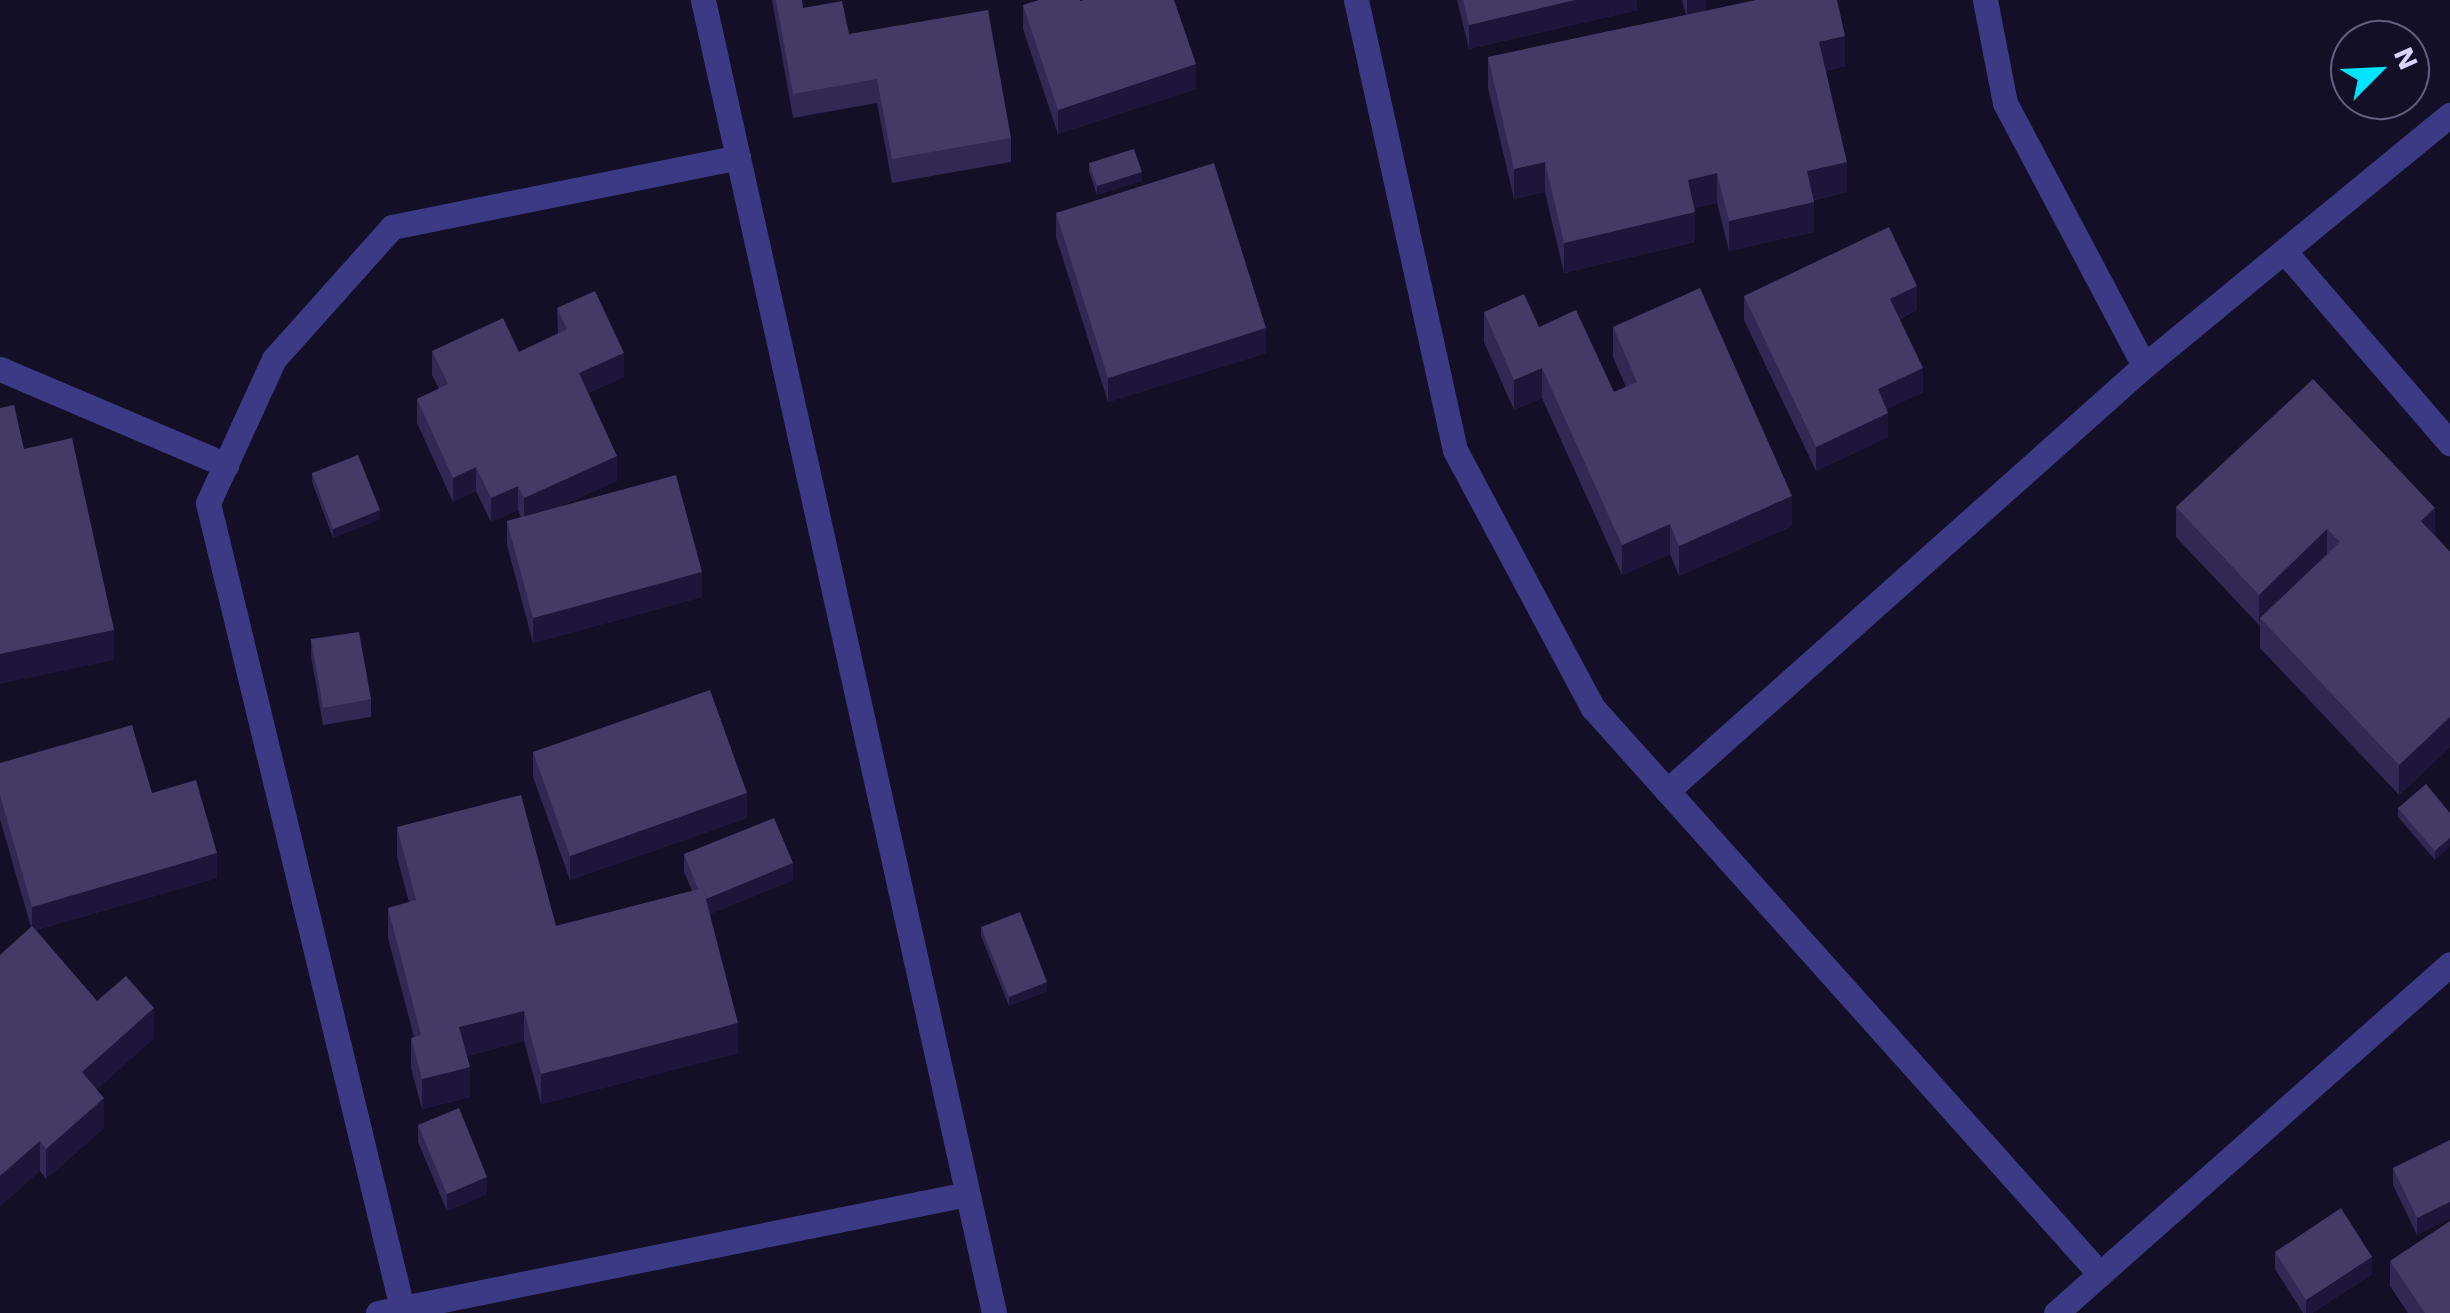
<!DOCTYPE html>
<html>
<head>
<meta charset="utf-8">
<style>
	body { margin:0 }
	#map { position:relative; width:2450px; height:1313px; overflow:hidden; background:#130f26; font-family:"Work Sans",sans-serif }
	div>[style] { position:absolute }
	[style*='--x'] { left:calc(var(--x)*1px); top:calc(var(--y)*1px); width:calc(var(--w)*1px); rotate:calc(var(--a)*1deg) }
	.street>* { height:25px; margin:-12.5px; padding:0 12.5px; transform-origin:12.5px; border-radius:12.5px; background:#3d3a85 }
	.wall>* { inset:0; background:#312854 }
	.shaded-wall>* { inset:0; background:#1d163a }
	.building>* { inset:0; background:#433a66 }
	span { translate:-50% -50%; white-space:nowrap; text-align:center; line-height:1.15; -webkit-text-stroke:10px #130f26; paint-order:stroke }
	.north { position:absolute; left:2330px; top:20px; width:100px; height:100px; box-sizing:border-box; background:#130f26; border:2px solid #625e7d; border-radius:50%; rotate:66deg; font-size:28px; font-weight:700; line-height:40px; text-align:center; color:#d9d4ff }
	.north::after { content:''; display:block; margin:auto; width:35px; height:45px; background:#00e5ff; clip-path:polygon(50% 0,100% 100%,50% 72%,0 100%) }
</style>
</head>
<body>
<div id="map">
	<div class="street">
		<i style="--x:703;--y:0;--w:1345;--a:77.5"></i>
		<i style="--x:1356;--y:0;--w:461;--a:77.6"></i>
		<i style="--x:1455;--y:450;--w:293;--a:61.9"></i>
		<i style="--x:1593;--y:708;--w:760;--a:48.15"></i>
		<i style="--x:1985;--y:0;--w:105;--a:79"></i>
		<i style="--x:2005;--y:103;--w:297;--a:62.1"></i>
		<i style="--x:2284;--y:251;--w:254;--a:49.2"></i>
		<i style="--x:0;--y:369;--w:246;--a:23"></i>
		<i style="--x:1667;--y:791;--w:639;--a:-41.7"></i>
		<i style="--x:2144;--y:366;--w:396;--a:-39.4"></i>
		<i style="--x:402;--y:1308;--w:828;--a:-103.55"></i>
		<i style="--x:208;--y:503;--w:158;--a:-65.4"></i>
		<i style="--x:274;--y:359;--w:177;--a:-48.2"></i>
		<i style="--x:392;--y:227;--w:353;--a:-11.4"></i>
		<i style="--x:378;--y:1313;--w:601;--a:-11.42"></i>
		<i style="--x:2056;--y:1313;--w:526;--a:-41.53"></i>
	</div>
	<div class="wall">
		<i style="clip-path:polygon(772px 0,802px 0,803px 8px,849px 34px,1011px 138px,1011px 162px,892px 183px,877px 103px,793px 118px)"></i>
		<i style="clip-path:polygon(1457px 0,1637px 0,1637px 10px,1469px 49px)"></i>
		<i style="clip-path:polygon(1682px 0,1706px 0,1706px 11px,1845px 66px,1826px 71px,1847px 192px,1814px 200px,1814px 232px,1729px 251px,1717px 203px,1694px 208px,1695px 242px,1564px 273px,1545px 192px,1514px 199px,1488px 88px,1488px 57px,1686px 15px)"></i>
		<i style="clip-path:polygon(1023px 5px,1196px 89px,1058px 134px,1023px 29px)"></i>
		<i style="clip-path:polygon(1089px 163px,1142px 181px,1097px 195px,1089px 171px)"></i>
		<i style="clip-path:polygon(1056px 213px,1266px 353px,1108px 402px,1056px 237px)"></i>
		<i style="clip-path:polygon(1744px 296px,1917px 310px,1900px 319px,1923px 392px,1887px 409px,1888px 437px,1816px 471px,1744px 320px)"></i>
		<i style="clip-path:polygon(557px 308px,624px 377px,588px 393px,617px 481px,560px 506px,702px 597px,533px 643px,507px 545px,507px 521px,521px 517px,518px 510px,491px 522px,476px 491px,453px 502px,417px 423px,417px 399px,439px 389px,432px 375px,432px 351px,519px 352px,558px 334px)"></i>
		<i style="clip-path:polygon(1484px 312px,1539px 327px,1614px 392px,1626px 387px,1613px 357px,1613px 327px,1792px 526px,1679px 576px,1670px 554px,1622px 575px,1542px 398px,1514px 410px,1484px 342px)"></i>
		<i style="clip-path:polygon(312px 473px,380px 519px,333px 538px,312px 482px)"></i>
		<i style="clip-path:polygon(2176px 507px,2435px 535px,2450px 552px,2450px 747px,2399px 795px,2260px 648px,2260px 624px,2259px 625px,2176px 537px)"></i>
		<i style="clip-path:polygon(311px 639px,371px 699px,371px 717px,323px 725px,311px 656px)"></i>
		<i style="clip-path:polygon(533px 752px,747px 818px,570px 880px,533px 777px)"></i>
		<i style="clip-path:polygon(0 763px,152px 793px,217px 878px,36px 930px,97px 1001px,154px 1038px,96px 1090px,104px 1128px,46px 1179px,40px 1171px,31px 927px,0 819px)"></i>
		<i style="clip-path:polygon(2398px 808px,2450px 813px,2435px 860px,2398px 817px)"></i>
		<i style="clip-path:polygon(397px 827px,556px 926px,692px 891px,684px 872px,684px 854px,793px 880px,710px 914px,738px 1053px,541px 1104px,524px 1041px,467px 1056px,470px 1097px,422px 1109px,411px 1068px,411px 1038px,414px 1037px,388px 938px,388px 908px,409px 902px,397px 857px)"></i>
		<i style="clip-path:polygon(981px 927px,1047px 991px,1009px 1006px,981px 936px)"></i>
		<i style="clip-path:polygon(418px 1125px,487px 1194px,447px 1211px,418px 1142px)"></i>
		<i style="clip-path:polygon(2450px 1140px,2417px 1235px,2393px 1185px,2393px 1168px)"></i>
		<i style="clip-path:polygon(2275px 1252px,2372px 1274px,2312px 1313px,2303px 1313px,2275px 1269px)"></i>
		<i style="clip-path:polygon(2390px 1261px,2450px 1313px,2408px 1313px,2390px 1286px)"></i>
	</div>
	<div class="shaded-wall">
		<i style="clip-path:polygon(1575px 0,1637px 0,1637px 10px,1469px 49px,1469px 25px)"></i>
		<i style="clip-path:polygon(1687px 0,1706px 0,1706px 15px,1687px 20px)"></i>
		<i style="clip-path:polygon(1845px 36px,1845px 66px,1819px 73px,1819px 42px)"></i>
		<i style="clip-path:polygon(1196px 64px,1196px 89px,1058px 134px,1058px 110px)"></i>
		<i style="clip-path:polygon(1545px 162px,1545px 192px,1514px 199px,1514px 169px)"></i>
		<i style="clip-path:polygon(1847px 162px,1847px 192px,1807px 201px,1807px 171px)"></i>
		<i style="clip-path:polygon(1142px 172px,1142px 181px,1097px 195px,1097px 186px)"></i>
		<i style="clip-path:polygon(1717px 173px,1717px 203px,1688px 210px,1688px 180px)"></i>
		<i style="clip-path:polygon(1814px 202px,1814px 232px,1729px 251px,1729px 221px)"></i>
		<i style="clip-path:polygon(1695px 212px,1695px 242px,1564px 273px,1564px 243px)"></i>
		<i style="clip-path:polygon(1917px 286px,1917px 310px,1890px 323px,1890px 299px)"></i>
		<i style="clip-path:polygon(1266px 328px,1266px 353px,1108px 402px,1108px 378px)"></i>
		<i style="clip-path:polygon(624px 353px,624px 377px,579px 397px,579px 373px)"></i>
		<i style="clip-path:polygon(1542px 368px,1542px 398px,1514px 410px,1514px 380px)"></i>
		<i style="clip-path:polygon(1923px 368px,1923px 392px,1878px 414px,1878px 389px)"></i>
		<i style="clip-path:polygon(1888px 413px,1888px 437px,1816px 471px,1816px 447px)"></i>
		<i style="clip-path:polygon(617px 456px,617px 481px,524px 523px,524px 498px)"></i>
		<i style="clip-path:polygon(476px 467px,476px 491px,453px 502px,453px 478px)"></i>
		<i style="clip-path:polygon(518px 486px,518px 510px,491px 522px,491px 498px)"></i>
		<i style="clip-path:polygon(1792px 496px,1792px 526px,1679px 576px,1679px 546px)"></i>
		<i style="clip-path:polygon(2435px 508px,2435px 538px,2421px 521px)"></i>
		<i style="clip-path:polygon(380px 510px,380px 519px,333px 538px,333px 529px)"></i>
		<i style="clip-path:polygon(1670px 524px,1670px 554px,1622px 575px,1622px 545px)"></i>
		<i style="clip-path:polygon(2327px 529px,2327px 559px,2260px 618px,2259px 625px,2259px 595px)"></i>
		<i style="clip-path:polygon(702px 572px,702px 597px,533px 643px,533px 618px)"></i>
		<i style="clip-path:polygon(114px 630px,114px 660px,0 684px,0 654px)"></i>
		<i style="clip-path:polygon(2450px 717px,2450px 747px,2399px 795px,2399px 765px)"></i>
		<i style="clip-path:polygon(747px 793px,747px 818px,570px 880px,570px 856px)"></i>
		<i style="clip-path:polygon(2450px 838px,2450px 847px,2435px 860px,2435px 851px)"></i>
		<i style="clip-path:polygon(217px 853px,217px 878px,32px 931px,32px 907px)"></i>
		<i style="clip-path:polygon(793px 863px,793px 880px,703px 917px,703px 900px)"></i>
		<i style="clip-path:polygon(1047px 982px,1047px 991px,1009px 1006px,1009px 997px)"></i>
		<i style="clip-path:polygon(154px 1008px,154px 1038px,82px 1103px,82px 1072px)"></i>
		<i style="clip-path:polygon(524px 1011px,524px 1041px,459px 1058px,459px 1027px)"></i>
		<i style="clip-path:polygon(738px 1023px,738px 1053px,541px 1104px,541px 1074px)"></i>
		<i style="clip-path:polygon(470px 1067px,470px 1097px,422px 1109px,422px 1079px)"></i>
		<i style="clip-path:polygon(104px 1098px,104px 1128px,46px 1179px,46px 1149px)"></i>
		<i style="clip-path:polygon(40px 1141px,40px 1171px,0 1207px,0 1176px)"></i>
		<i style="clip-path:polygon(487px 1177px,487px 1194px,447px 1211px,447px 1194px)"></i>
		<i style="clip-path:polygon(2450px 1202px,2450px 1219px,2417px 1235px,2417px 1218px)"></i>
		<i style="clip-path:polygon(2372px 1257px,2372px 1274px,2312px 1313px,2306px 1313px,2306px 1300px)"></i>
	</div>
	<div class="building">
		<i style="clip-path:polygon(776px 0,802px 0,803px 8px,842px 1px,849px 34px,988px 10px,1011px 138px,892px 159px,877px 79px,793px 94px)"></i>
		<i style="clip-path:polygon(1039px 0,1080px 0,1080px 1px,1084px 0,1174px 0,1196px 64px,1058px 110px,1023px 5px)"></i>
		<i style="clip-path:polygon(1463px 0,1575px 0,1469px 25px)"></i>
		<i style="clip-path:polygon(1756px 0,1837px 0,1845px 36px,1819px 42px,1847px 162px,1807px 171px,1814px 202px,1729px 221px,1717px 173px,1688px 180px,1695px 212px,1564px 243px,1545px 162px,1514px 169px,1488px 57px)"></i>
		<i style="clip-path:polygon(1134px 149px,1142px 172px,1097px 186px,1089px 163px)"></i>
		<i style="clip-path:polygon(1214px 163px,1266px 328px,1108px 378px,1056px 213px)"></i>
		<i style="clip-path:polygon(1889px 227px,1917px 286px,1890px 299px,1923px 368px,1878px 389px,1888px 413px,1816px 447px,1744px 296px)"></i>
		<i style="clip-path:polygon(1700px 288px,1792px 496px,1679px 546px,1670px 524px,1622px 545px,1542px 368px,1514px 380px,1484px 312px,1524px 294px,1539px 327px,1576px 310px,1614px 392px,1637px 382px,1613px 327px)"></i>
		<i style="clip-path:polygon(595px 291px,624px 353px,579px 373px,617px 456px,524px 498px,518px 486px,491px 498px,476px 467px,453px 478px,417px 399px,448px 384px,432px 351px,503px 318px,519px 352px,567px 329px,557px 308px)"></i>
		<i style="clip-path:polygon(2313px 379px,2435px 508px,2421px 521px,2450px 552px,2450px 717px,2399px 765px,2260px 618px,2340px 542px,2327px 529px,2259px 595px,2176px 507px)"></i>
		<i style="clip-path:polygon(14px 405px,24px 449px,72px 438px,114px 630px,0 654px,0 408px)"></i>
		<i style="clip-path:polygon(358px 455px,380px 510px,333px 529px,312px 473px)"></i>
		<i style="clip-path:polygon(676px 475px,702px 572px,533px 618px,507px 521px)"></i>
		<i style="clip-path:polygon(359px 632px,371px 699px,323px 708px,311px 639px)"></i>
		<i style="clip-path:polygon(710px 690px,747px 793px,570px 856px,533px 752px)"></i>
		<i style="clip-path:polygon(132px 725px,152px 793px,196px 780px,217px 853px,32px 907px,0 795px,0 763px)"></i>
		<i style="clip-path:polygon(2426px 784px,2450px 813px,2450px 838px,2435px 851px,2398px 808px)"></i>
		<i style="clip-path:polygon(521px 795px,556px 926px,703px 888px,738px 1023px,541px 1074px,524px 1011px,459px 1027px,470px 1067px,422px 1079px,411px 1038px,421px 1035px,388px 908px,416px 900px,397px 827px)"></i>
		<i style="clip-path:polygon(774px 818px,793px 863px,706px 899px,703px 888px,698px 889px,684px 854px)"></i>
		<i style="clip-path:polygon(1020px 912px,1047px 982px,1009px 997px,981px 927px)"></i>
		<i style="clip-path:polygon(32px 926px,97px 1001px,126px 976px,154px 1008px,82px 1072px,104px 1098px,46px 1149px,40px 1141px,0 1176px,0 955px)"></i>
		<i style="clip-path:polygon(459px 1108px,487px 1177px,447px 1194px,418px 1125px)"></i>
		<i style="clip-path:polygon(2450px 1140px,2450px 1202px,2417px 1218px,2393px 1168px)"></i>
		<i style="clip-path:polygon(2341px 1208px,2372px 1257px,2306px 1300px,2275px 1252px)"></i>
		<i style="clip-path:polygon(2450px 1221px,2450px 1313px,2425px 1313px,2390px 1261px)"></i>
	</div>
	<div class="north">N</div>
</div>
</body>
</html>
